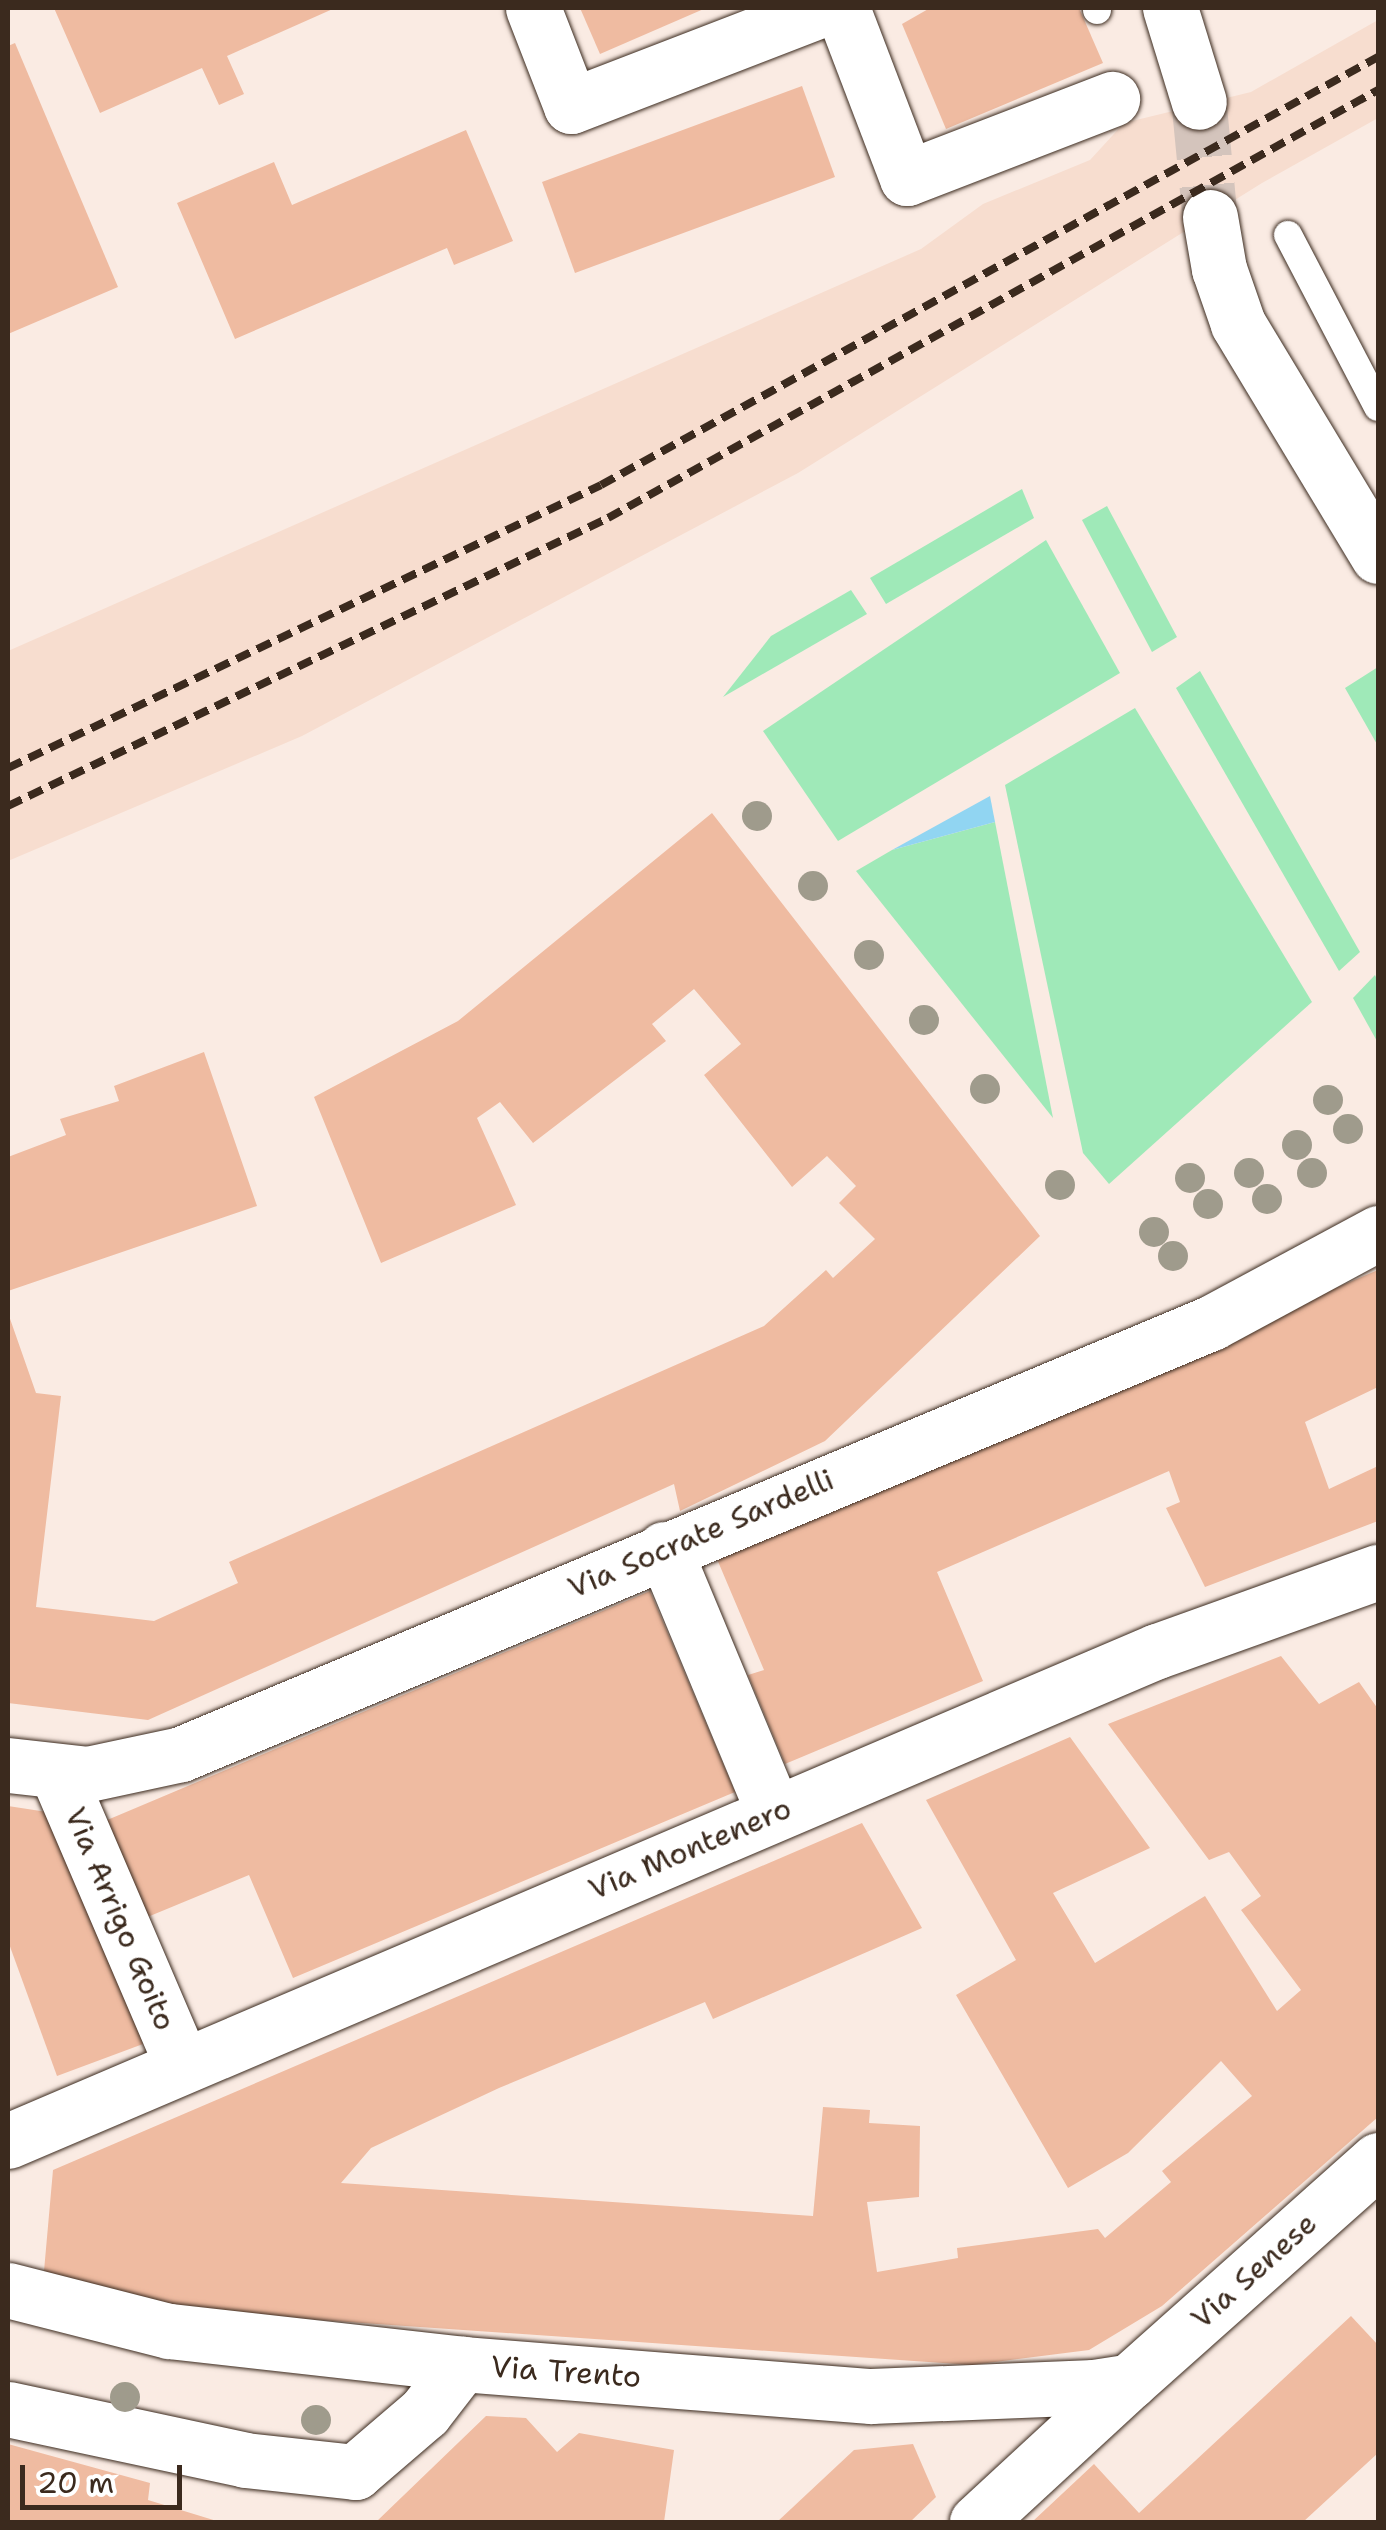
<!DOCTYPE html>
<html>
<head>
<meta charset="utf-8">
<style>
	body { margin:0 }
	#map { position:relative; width:1386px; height:2530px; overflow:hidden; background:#faebe3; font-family:"Shantell Sans",sans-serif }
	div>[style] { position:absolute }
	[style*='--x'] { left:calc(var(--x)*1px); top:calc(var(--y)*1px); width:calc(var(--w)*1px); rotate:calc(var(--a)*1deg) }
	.built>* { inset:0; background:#f7ddcf }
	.green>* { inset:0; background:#9fe9b8 }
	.water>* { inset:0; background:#91d5f2 }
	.building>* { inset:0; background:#efbba1 }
	.tertiary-tunnel>* { height:55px; margin-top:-27.5px; transform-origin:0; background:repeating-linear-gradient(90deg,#d4c4bc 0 55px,transparent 0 83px) }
	.roads { filter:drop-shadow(0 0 2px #3b2a1e) drop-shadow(0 0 2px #3b2a1e) }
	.service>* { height:28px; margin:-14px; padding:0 14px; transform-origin:14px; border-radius:14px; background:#fff }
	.minor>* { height:55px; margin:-27.5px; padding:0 27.5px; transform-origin:27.5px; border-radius:27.5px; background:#fff }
	.tertiary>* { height:55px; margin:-27.5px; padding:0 27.5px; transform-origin:27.5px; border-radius:27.5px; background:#fff }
	.secondary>* { height:55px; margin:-27.5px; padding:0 27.5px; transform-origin:27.5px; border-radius:27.5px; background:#fff }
	.rail>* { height:8px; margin-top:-4px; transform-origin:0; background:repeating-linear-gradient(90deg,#3b2a1e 0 15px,transparent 0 23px) }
	.trees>* { width:30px; height:30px; margin:-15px; border-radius:50%; background:#9f9b8c }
	span { translate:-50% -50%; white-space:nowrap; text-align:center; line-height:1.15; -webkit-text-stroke:8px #fff; paint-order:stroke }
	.street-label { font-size:30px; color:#3b2a1e }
	.frame { position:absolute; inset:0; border:10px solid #3b2a1e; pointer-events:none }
	.scale { position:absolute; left:20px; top:2465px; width:162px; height:45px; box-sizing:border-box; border:5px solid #3b2a1e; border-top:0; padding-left:12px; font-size:30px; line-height:35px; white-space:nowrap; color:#3b2a1e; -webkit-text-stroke:8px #fff; paint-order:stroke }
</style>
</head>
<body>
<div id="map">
	<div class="built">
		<i style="clip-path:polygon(1378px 20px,1378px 118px,1262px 183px,798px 473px,302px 736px,8px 861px,8px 651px,921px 249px,983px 204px,1090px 160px,1124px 123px,1251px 92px)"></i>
	</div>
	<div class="green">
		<i style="clip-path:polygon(1022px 489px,1034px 518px,886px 604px,870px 578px)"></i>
		<i style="clip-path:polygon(1107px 506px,1177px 637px,1152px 652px,1082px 520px)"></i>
		<i style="clip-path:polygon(1046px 540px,1120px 673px,838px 841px,763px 731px)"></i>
		<i style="clip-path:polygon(851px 590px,867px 614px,723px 697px,771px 636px)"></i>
		<i style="clip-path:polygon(1378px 667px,1378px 746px,1345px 688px)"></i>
		<i style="clip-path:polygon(1200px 671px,1360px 952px,1339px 971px,1176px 688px)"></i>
		<i style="clip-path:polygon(1135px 708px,1312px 1002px,1109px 1184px,1083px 1153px,1005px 785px)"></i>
		<i style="clip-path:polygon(995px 822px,1053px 1118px,856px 871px,892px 850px)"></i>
		<i style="clip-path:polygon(1375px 975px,1378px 982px,1378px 1043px,1353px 998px)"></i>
	</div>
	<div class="water">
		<i style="clip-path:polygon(990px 796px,995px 822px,892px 850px)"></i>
	</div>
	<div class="building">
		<i style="clip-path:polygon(54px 8px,335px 8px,227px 56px,244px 94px,219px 105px,202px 68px,100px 113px)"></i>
		<i style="clip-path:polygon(580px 8px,706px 8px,600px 54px)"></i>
		<i style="clip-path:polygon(930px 8px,1079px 8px,1103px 63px,946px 129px,902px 24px)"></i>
		<i style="clip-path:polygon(15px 43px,118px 287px,8px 334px,8px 46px)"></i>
		<i style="clip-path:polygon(802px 86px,835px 177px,575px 273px,542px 182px)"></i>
		<i style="clip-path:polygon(466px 130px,513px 241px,454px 265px,447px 248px,235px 339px,177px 203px,274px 162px,292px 205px)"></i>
		<i style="clip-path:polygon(712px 813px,1040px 1236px,825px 1441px,680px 1511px,674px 1484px,148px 1720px,8px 1703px,8px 1313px,36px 1393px,61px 1396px,36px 1607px,154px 1621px,238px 1583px,229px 1562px,764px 1326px,826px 1270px,833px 1278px,875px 1239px,839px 1203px,856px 1186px,827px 1156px,792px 1187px,704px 1075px,741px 1044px,694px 989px,652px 1024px,666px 1041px,533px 1143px,500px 1102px,477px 1118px,516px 1205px,381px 1263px,314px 1097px,458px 1021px)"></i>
		<i style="clip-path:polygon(204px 1052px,257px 1206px,8px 1291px,8px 1157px,66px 1135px,60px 1119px,119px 1101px,114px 1086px)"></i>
		<i style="clip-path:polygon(1378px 1270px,1378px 1387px,1305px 1422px,1329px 1489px,1378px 1466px,1378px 1521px,1205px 1587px,1166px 1508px,1180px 1502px,1169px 1471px,937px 1572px,983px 1681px,785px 1764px,748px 1675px,764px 1670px,714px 1552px)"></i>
		<i style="clip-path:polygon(650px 1591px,735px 1792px,293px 1978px,249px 1875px,133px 1923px,93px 1826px)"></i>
		<i style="clip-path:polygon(1281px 1656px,1319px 1704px,1359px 1682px,1378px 1709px,1378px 2117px,1162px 2306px,1089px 2350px,972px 2365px,232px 2314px,145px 2306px,44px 2271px,53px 2170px,862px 1823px,922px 1928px,713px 2019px,705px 2002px,499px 2088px,371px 2148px,341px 2183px,813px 2216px,823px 2107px,870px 2110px,869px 2123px,920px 2126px,919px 2197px,867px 2202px,877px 2272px,958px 2258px,957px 2248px,1098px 2229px,1105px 2238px,1171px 2182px,1162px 2171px,1252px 2096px,1221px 2061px,1128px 2153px,1068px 2188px,956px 1995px,1016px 1960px,926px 1800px,1070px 1737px,1150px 1848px,1053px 1893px,1095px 1963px,1205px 1896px,1277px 2011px,1301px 1990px,1241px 1910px,1261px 1896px,1229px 1852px,1209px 1860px,1108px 1724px)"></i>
		<i style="clip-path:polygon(8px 1806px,60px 1814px,143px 2044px,57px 2076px,8px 1941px)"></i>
		<i style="clip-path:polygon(1351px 2316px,1378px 2345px,1378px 2453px,1303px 2522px,1032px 2522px,1094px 2464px,1139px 2513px)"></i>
		<i style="clip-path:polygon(486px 2416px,526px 2418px,557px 2452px,579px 2433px,674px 2450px,664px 2522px,376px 2522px)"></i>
		<i style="clip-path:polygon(8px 2444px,150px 2483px,148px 2500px,220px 2522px,8px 2522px)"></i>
		<i style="clip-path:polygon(913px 2444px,936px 2497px,910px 2522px,777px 2522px,854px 2450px)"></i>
	</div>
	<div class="tertiary-tunnel">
		<i style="--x:1199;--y:102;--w:116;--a:84.5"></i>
	</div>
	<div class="roads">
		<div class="service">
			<i style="--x:1097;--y:8;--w:2;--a:90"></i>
			<i style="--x:1288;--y:235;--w:194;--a:62.4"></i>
		</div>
		<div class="minor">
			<i style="--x:533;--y:8;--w:105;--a:68.8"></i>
			<i style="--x:571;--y:106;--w:272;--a:-21.1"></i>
			<i style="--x:842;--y:8;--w:182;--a:69.1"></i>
			<i style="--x:907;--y:178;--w:220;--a:-21.1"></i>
			<i style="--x:664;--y:1549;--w:286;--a:67.4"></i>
			<i style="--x:8;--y:1765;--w:81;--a:6.4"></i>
			<i style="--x:88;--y:1774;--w:95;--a:-12.1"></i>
			<i style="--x:181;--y:1754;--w:1117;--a:-22.71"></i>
			<i style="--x:1211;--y:1323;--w:190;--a:-28.3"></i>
			<i style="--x:57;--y:1773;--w:317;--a:66.8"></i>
			<i style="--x:8;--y:2409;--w:242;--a:12.1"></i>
			<i style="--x:245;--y:2460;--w:111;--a:6.2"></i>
			<i style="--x:355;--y:2472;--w:92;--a:-40.6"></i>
			<i style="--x:425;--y:2412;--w:61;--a:-52.4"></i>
			<i style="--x:977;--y:2522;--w:208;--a:-42.7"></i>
		</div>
		<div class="tertiary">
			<i style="--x:1170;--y:8;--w:98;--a:72.9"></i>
			<i style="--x:1210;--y:217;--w:53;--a:80.2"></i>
			<i style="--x:1219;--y:269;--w:58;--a:70.9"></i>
			<i style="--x:1238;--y:324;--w:271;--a:58.9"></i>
		</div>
		<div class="secondary">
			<i style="--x:8;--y:2141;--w:1249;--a:-23.1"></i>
			<i style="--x:1157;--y:1651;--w:235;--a:-19.7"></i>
			<i style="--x:8;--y:2290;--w:166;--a:14.3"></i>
			<i style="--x:169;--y:2331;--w:295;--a:6.4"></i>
			<i style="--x:462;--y:2364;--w:410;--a:4.5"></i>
			<i style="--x:871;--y:2396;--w:223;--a:-2.3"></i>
			<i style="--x:1094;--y:2387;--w:36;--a:-9"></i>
			<i style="--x:1130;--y:2381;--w:332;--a:-41.7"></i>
		</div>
	</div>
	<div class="rail">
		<i style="--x:8;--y:768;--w:657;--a:-25.51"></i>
		<i style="--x:601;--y:485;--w:887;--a:-28.85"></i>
		<i style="--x:8;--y:806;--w:666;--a:-25.64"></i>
		<i style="--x:608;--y:518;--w:881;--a:-29.07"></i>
	</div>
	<div class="trees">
		<i style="left:757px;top:816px"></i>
		<i style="left:813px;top:886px"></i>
		<i style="left:869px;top:955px"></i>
		<i style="left:924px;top:1020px"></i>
		<i style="left:985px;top:1089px"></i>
		<i style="left:1328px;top:1100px"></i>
		<i style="left:1348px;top:1129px"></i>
		<i style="left:1297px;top:1145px"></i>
		<i style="left:1249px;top:1173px"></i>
		<i style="left:1312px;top:1173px"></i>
		<i style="left:1190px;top:1178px"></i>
		<i style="left:1060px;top:1185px"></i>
		<i style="left:1267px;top:1199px"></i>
		<i style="left:1208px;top:1204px"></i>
		<i style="left:1154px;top:1232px"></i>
		<i style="left:1173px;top:1256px"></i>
		<i style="left:125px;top:2397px"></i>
		<i style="left:316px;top:2420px"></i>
	</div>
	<div class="street-label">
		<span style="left:701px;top:1534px;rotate:-23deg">Via Socrate Sardelli</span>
		<span style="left:690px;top:1849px;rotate:-23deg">Via Montenero</span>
		<span style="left:120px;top:1919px;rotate:67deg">Via Arrigo Goito</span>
		<span style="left:1254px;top:2271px;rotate:-42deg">Via Senese</span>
		<span style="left:566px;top:2372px;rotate:4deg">Via Trento</span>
	</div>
	<div class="frame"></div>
	<div class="scale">20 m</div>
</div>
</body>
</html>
